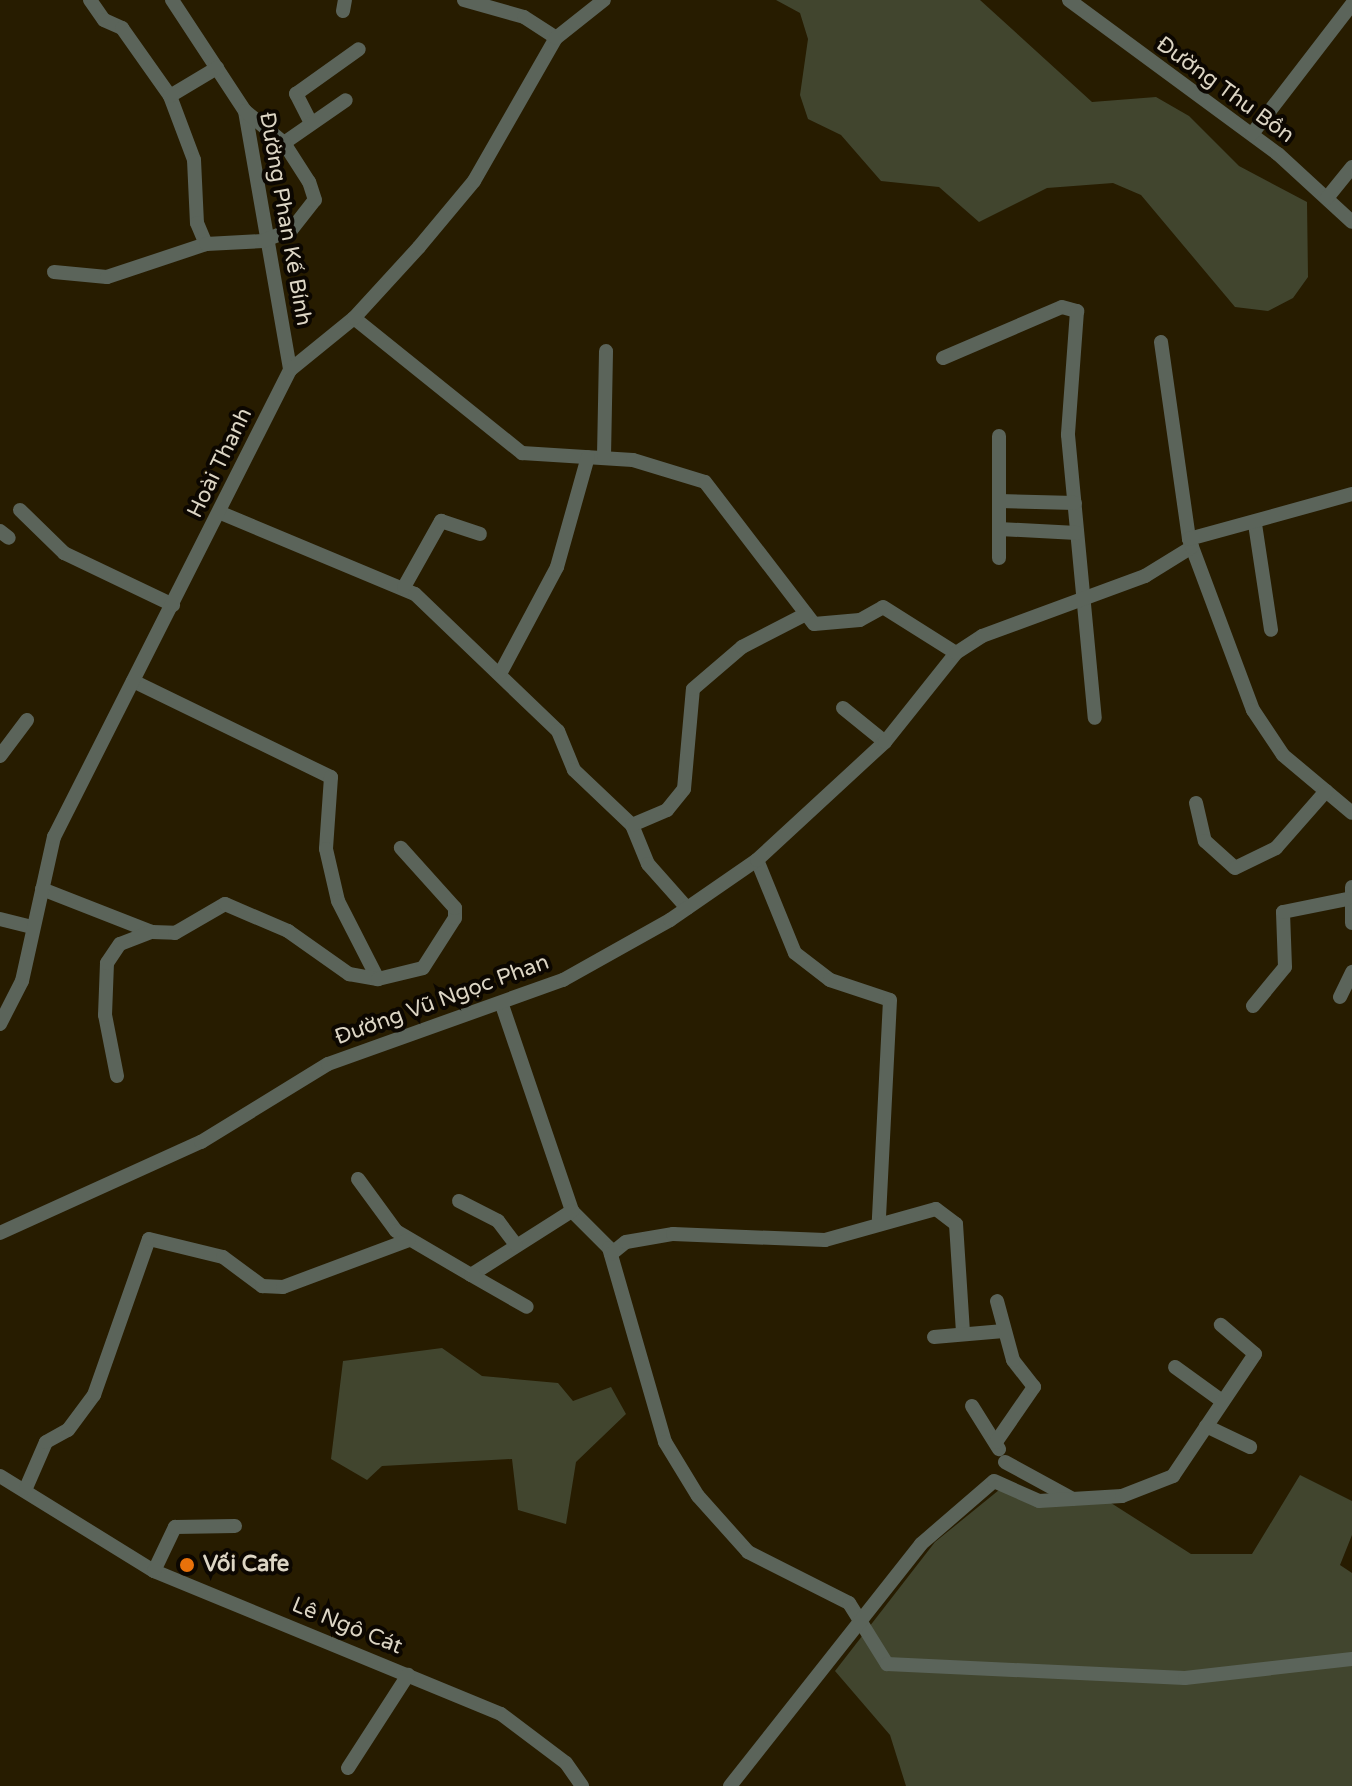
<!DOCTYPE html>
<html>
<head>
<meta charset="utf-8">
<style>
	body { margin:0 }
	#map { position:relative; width:1352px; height:1786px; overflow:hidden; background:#271c00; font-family:"Varela Round",sans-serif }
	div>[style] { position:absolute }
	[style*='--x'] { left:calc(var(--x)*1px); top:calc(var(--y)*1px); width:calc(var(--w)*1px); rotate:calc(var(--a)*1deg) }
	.green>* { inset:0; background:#41452e }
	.minor>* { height:14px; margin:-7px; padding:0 7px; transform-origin:7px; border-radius:7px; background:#5b645a }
	.dots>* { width:22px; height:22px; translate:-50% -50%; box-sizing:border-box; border:4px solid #0c0701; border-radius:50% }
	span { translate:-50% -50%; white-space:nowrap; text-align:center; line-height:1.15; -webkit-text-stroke:8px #0c0701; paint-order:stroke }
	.street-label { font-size:22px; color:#dcd5c4 }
	.poi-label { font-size:22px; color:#dcd5c4; font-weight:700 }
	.left { translate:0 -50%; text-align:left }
</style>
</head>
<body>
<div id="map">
	<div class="green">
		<i style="clip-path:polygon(776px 0,980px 0,1092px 102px,1156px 97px,1189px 116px,1239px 166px,1307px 202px,1308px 277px,1293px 298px,1268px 311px,1235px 307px,1141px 195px,1113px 183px,1047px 188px,979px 222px,939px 187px,881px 181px,841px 135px,808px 119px,800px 95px,808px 39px,800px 13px)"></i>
		<i style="clip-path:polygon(442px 1348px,482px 1376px,558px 1383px,573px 1401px,611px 1387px,626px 1414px,576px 1462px,566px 1524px,518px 1510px,512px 1459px,382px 1466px,367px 1480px,331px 1459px,343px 1361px)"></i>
		<i style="clip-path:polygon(1300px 1475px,1352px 1501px,1352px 1535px,1340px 1565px,1352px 1573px,1352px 1786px,906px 1786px,890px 1735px,835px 1671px,935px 1542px,999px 1490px,1111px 1503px,1191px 1554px,1252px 1554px)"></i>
	</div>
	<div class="minor">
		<i style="--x:90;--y:0;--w:24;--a:55"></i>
		<i style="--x:104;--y:20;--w:20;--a:24"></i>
		<i style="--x:122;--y:28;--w:83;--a:54.8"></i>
		<i style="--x:170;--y:96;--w:68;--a:69.4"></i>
		<i style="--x:194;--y:160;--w:63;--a:87.3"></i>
		<i style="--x:197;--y:223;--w:23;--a:67"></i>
		<i style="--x:172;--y:0;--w:133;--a:56.7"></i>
		<i style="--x:245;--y:111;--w:263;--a:80.1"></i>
		<i style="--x:464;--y:0;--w:62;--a:15.8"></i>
		<i style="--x:524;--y:17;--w:38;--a:33"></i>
		<i style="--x:1069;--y:0;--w:260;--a:36.4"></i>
		<i style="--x:1278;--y:154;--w:100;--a:42.6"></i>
		<i style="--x:343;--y:11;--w:11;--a:-80"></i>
		<i style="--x:170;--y:96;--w:55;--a:-30.8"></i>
		<i style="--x:311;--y:123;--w:33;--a:-117"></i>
		<i style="--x:296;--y:94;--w:77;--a:-35.5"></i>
		<i style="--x:1252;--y:134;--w:164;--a:-52.4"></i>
		<i style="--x:284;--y:143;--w:75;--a:-34.7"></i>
		<i style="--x:1327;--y:198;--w:40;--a:-51"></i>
		<i style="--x:54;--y:272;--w:53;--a:5.4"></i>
		<i style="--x:107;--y:277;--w:104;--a:-18.4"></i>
		<i style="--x:206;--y:244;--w:57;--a:-3"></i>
		<i style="--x:263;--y:241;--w:31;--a:-22"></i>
		<i style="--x:292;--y:229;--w:37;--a:-52"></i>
		<i style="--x:315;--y:200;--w:19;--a:-108"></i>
		<i style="--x:309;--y:182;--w:46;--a:-122.7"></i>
		<i style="--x:284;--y:143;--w:50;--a:-140.6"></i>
		<i style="--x:354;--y:318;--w:216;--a:38.8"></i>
		<i style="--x:522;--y:453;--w:111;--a:3.6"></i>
		<i style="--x:633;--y:460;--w:75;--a:17"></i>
		<i style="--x:705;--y:482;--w:179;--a:52.5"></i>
		<i style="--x:814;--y:624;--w:46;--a:-5"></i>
		<i style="--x:860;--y:620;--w:26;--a:-29"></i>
		<i style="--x:883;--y:607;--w:86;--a:32.2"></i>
		<i style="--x:1161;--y:342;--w:199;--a:81.9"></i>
		<i style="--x:943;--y:358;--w:129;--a:-23.2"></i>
		<i style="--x:1062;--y:307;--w:16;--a:15"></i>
		<i style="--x:1077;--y:311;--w:124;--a:94.2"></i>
		<i style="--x:1068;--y:435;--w:284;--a:84.6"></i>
		<i style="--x:604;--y:456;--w:105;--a:-88.9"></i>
		<i style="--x:999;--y:501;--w:76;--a:1.5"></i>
		<i style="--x:20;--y:510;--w:62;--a:44.3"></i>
		<i style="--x:64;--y:553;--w:121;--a:25.5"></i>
		<i style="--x:221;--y:513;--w:210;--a:22.7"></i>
		<i style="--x:415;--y:594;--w:198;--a:43.8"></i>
		<i style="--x:558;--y:731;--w:42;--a:67.7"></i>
		<i style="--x:574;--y:770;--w:80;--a:43.5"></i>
		<i style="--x:632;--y:825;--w:42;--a:67.7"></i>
		<i style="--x:648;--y:864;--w:59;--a:48.4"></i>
		<i style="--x:1255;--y:524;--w:107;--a:81.4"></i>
		<i style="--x:999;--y:529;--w:78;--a:2.9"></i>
		<i style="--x:0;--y:531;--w:11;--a:38"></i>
		<i style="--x:1192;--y:547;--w:174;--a:69.5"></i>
		<i style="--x:1253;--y:710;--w:54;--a:56.3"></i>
		<i style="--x:1283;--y:755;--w:90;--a:40"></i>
		<i style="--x:999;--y:558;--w:122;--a:-90"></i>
		<i style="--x:404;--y:587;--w:76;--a:-60.7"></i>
		<i style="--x:441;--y:521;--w:41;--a:18.4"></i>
		<i style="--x:501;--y:672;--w:119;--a:-61.9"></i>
		<i style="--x:557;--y:567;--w:114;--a:-74.3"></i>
		<i style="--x:133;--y:681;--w:220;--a:25.9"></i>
		<i style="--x:331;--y:777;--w:72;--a:94"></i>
		<i style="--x:326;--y:849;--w:53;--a:77"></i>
		<i style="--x:338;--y:901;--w:88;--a:62.9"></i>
		<i style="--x:843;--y:708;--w:54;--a:39"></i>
		<i style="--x:0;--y:756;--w:45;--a:-53.1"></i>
		<i style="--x:1196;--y:803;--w:39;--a:77"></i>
		<i style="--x:1205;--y:841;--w:40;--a:42"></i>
		<i style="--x:1235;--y:868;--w:46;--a:-26"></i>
		<i style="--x:1276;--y:848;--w:76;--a:-48.7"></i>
		<i style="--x:632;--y:825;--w:38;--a:-23"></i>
		<i style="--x:667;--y:810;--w:27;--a:-51"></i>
		<i style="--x:684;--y:789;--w:100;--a:-84.9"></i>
		<i style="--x:693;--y:689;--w:65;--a:-40.6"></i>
		<i style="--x:742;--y:647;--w:72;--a:-27.3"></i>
		<i style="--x:757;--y:860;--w:100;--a:67.8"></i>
		<i style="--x:795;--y:953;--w:44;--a:37.6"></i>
		<i style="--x:830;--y:980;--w:63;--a:18.4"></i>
		<i style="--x:890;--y:1000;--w:219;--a:92.9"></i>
		<i style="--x:1352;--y:887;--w:36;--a:90"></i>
		<i style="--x:42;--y:889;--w:118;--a:21.4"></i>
		<i style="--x:152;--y:932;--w:23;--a:2"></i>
		<i style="--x:175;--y:933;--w:58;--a:-30.1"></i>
		<i style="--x:225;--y:904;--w:69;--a:23.2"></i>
		<i style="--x:288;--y:931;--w:75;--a:35.2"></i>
		<i style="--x:349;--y:974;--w:29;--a:10"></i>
		<i style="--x:378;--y:979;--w:46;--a:-13.7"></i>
		<i style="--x:423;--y:968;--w:59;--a:-57.4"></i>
		<i style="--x:455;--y:918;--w:10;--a:-90"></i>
		<i style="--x:455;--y:908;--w:81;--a:-132"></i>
		<i style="--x:0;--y:919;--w:34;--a:14"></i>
		<i style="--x:1340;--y:997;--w:28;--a:-64"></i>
		<i style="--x:502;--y:1005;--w:218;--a:71.2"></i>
		<i style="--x:572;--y:1211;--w:52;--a:45"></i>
		<i style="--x:609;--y:1248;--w:202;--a:73.9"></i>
		<i style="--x:665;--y:1442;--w:63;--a:58.6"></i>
		<i style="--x:698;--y:1496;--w:75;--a:48.2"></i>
		<i style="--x:748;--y:1552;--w:113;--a:26.8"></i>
		<i style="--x:849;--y:1603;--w:72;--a:58.1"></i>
		<i style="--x:887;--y:1664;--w:298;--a:2.7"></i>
		<i style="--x:1185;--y:1678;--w:168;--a:-6.5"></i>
		<i style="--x:1253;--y:1006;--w:50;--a:-50.6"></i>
		<i style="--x:1285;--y:967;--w:55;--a:-92.1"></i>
		<i style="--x:1283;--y:912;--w:65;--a:-11.5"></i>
		<i style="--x:0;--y:1024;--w:48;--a:-62.9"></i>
		<i style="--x:22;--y:981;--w:148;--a:-77.5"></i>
		<i style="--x:54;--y:837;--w:523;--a:-63.19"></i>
		<i style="--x:290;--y:370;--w:82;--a:-39.1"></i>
		<i style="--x:354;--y:318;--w:96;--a:-47.5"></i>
		<i style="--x:419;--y:247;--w:86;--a:-50.2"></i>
		<i style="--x:474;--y:181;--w:165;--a:-60.2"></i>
		<i style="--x:556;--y:38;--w:61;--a:-38.4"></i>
		<i style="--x:117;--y:1076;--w:62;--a:-101.1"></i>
		<i style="--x:105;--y:1015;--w:52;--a:-87.8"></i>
		<i style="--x:107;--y:963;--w:23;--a:-56"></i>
		<i style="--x:120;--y:944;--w:34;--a:-21"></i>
		<i style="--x:358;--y:1179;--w:64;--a:53.8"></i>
		<i style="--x:396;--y:1231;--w:87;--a:30.4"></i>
		<i style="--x:471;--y:1275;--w:120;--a:-32.4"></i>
		<i style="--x:459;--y:1201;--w:44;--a:27.1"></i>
		<i style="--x:498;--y:1221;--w:30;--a:53"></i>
		<i style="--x:0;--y:1233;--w:221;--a:-24.4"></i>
		<i style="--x:201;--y:1142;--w:149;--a:-31.6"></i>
		<i style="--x:328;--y:1064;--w:250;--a:-19.7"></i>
		<i style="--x:563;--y:980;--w:123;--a:-29.3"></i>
		<i style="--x:670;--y:920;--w:106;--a:-34.6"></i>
		<i style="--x:757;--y:860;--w:174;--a:-42.7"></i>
		<i style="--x:885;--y:742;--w:114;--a:-51.4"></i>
		<i style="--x:956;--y:653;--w:31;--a:-33"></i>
		<i style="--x:982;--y:636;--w:174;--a:-20.2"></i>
		<i style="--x:1145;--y:576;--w:55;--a:-31.7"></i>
		<i style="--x:1192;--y:547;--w:9;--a:-111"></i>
		<i style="--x:1189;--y:539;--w:169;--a:-15.4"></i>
		<i style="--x:611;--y:1254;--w:19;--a:-39"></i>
		<i style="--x:626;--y:1242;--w:48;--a:-9.7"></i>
		<i style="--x:673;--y:1234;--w:152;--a:2.3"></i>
		<i style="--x:825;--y:1240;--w:115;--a:-15.6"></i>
		<i style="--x:936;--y:1209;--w:25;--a:37"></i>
		<i style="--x:956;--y:1224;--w:108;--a:86.3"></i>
		<i style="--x:471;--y:1275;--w:64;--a:29.7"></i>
		<i style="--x:934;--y:1337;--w:70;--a:-4.9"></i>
		<i style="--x:1175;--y:1367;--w:58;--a:35.9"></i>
		<i style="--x:972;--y:1406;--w:51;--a:57.9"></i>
		<i style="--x:1206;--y:1426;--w:49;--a:25.5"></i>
		<i style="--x:996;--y:1442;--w:67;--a:-55.4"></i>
		<i style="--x:1034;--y:1387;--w:34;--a:-128"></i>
		<i style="--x:1013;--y:1360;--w:61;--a:-105.2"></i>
		<i style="--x:1005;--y:1462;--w:77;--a:28.6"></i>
		<i style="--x:0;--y:1476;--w:181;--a:31.7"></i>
		<i style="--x:154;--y:1571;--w:375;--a:22.4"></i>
		<i style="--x:501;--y:1714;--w:81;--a:37"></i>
		<i style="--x:566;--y:1763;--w:28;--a:55"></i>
		<i style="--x:26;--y:1488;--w:50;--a:-66.5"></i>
		<i style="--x:46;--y:1442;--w:25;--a:-29"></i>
		<i style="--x:68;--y:1430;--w:44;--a:-53.4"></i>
		<i style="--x:94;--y:1395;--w:165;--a:-70.6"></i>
		<i style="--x:149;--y:1239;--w:76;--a:13.7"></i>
		<i style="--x:223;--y:1257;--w:49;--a:36.6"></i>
		<i style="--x:262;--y:1286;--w:21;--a:3"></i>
		<i style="--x:283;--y:1287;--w:134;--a:-20.5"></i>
		<i style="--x:154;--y:1571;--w:49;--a:-64.5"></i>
		<i style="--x:175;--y:1527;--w:60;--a:-1"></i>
		<i style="--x:348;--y:1768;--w:111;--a:-57.2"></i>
		<i style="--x:730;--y:1786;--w:308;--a:-51.7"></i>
		<i style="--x:921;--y:1544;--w:96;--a:-40.8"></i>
		<i style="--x:994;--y:1481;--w:49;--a:24"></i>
		<i style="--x:1039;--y:1501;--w:83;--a:-3.4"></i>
		<i style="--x:1122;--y:1496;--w:55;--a:-21.4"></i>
		<i style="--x:1173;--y:1476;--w:147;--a:-56.1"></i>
		<i style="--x:1255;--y:1354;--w:45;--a:-139.5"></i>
	</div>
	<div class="dots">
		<i style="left:187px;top:1565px;background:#e8710a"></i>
	</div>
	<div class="street-label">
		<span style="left:1225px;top:90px;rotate:36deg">Đường Thu Bồn</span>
		<span style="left:285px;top:219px;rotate:80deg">Đường Phan Kế Bính</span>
		<span style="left:220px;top:463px;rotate:-64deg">Hoài Thanh</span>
		<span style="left:442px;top:1000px;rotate:-20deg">Đường Vũ Ngọc Phan</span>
		<span style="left:347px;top:1626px;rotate:22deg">Lê Ngô Cát</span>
	</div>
	<div class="poi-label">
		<span class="left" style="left:203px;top:1565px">Vối Cafe</span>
	</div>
</div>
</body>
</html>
